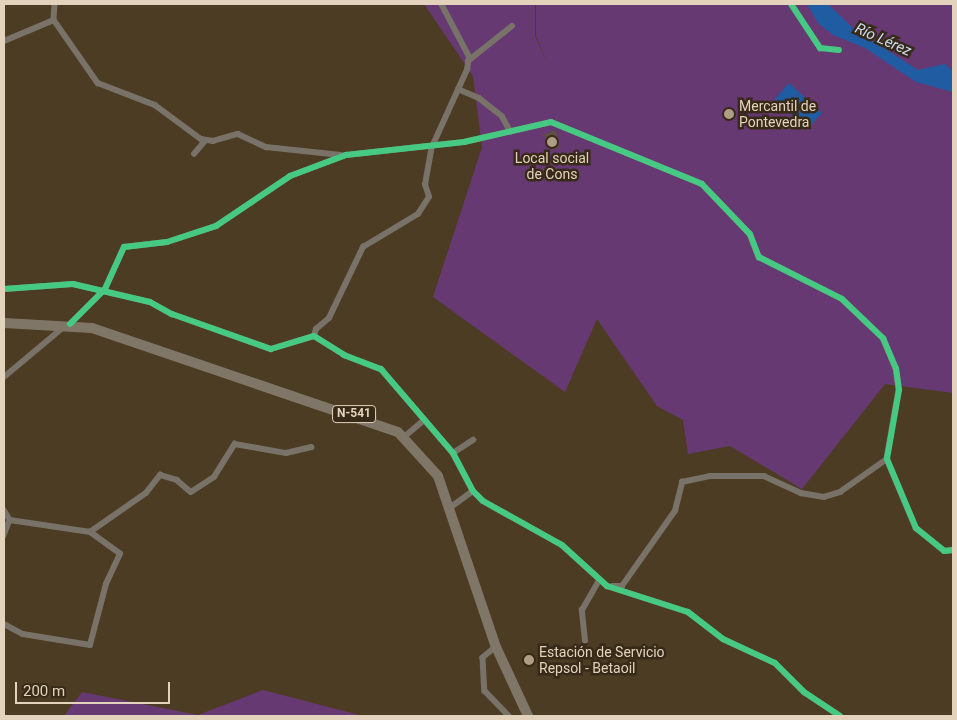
<!DOCTYPE html>
<html>
<head>
<meta charset="utf-8">
<style>
	body { margin:0 }
	#map { position:relative; width:957px; height:720px; overflow:hidden; background:#4c3c23; font-family:Roboto,sans-serif }
	div>[style] { position:absolute }
	[style*='--x'] { left:calc(var(--x)*1px); top:calc(var(--y)*1px); width:calc(var(--w)*1px); rotate:calc(var(--a)*1deg) }
	.green>* { inset:0; background:#673973 }
	.water>* { inset:0; background:#205ca1 }
	.building>* { inset:0; background:#5d533c }
	.minor>* { height:5.5px; margin:-2.75px; padding:0 2.75px; transform-origin:2.75px; border-radius:2.75px; background:#787269 }
	.trunk>* { height:10px; margin:-5px; padding:0 5px; transform-origin:5px; border-radius:5px; background:#807667 }
	.cycleway>* { height:6px; margin:-3px; padding:0 3px; transform-origin:3px; border-radius:3px; background:#46c982 }
	.dots>* { width:14px; height:14px; translate:-50% -50%; box-sizing:border-box; border:2px solid #372a18; border-radius:50% }
	span { translate:-50% -50%; white-space:nowrap; text-align:center; line-height:1.15; -webkit-text-stroke:5px #372a18; paint-order:stroke }
	.shield-label span { padding:1px 4px; background:#372a18; border:1px solid; border-radius:4px; -webkit-text-stroke-width:0 }
	.shield-label { font-size:12px; color:#e4d3bc; font-weight:700 }
	.poi-label { font-size:14px; color:#e4d3bc }
	.left { translate:0 -50%; text-align:left }
	.water-label { font-size:15px; color:#ccdcf2; font-style:italic }
	.frame { position:absolute; inset:0; border:5px solid #e4d3bc; pointer-events:none }
	.scale { position:absolute; left:15px; top:682px; width:155px; height:22px; box-sizing:border-box; border:2px solid #e4d3bc; border-top:0; padding-left:6px; font-size:15px; line-height:18px; white-space:nowrap; color:#e4d3bc; -webkit-text-stroke:4px #372a18; paint-order:stroke }
</style>
</head>
<body>
<div id="map">
	<div class="green">
		<i style="clip-path:polygon(424px 4px,535px 4px,535px 36px,547px 63px,536px 36px,536px 4px,953px 4px,953px 393px,885px 384px,802px 489px,730px 446px,688px 454px,683px 420px,657px 406px,597px 319px,565px 392px,433px 297px,482px 147px,473px 76px)"></i>
		<i style="clip-path:polygon(263px 690px,363px 716px,64px 716px,82px 692px,198px 715px)"></i>
	</div>
	<div class="water">
		<i style="clip-path:polygon(807px 4px,828px 4px,853px 28px,918px 70px,945px 64px,953px 71px,953px 92px,916px 82px,865px 48px,833px 35px,818px 23px)"></i>
		<i style="clip-path:polygon(789px 83px,822px 113px,808px 128px,775px 99px)"></i>
	</div>
	<div class="building">
		<i style="clip-path:polygon(556px 130px,559px 147px,552px 150px,544px 135px)"></i>
	</div>
	<div class="minor">
		<i style="--x:55;--y:4;--w:16;--a:94"></i>
		<i style="--x:54;--y:20;--w:77;--a:55.1"></i>
		<i style="--x:98;--y:83;--w:61;--a:21.1"></i>
		<i style="--x:155;--y:105;--w:57;--a:36.5"></i>
		<i style="--x:201;--y:139;--w:12;--a:9"></i>
		<i style="--x:213;--y:141;--w:26;--a:-16"></i>
		<i style="--x:238;--y:134;--w:31;--a:25"></i>
		<i style="--x:266;--y:147;--w:75;--a:6.1"></i>
		<i style="--x:4;--y:41;--w:54;--a:-22.8"></i>
		<i style="--x:468;--y:61;--w:56;--a:-38.5"></i>
		<i style="--x:458;--y:89;--w:23;--a:23"></i>
		<i style="--x:479;--y:98;--w:29;--a:38"></i>
		<i style="--x:502;--y:116;--w:18;--a:61"></i>
		<i style="--x:194;--y:154;--w:17;--a:-50"></i>
		<i style="--x:4;--y:289;--w:69;--a:-4.1"></i>
		<i style="--x:73;--y:284;--w:79;--a:13.2"></i>
		<i style="--x:150;--y:302;--w:25;--a:29"></i>
		<i style="--x:172;--y:314;--w:105;--a:19.5"></i>
		<i style="--x:271;--y:349;--w:45;--a:-16.8"></i>
		<i style="--x:314;--y:336;--w:36;--a:32"></i>
		<i style="--x:344;--y:355;--w:40;--a:21"></i>
		<i style="--x:381;--y:369;--w:111;--a:49.4"></i>
		<i style="--x:453;--y:453;--w:43;--a:62.2"></i>
		<i style="--x:473;--y:491;--w:14;--a:45"></i>
		<i style="--x:483;--y:501;--w:90;--a:29.1"></i>
		<i style="--x:562;--y:545;--w:61;--a:42.3"></i>
		<i style="--x:607;--y:586;--w:85;--a:17.8"></i>
		<i style="--x:688;--y:612;--w:44;--a:37.6"></i>
		<i style="--x:723;--y:639;--w:57;--a:24.8"></i>
		<i style="--x:775;--y:663;--w:41;--a:45"></i>
		<i style="--x:804;--y:692;--w:43;--a:33.7"></i>
		<i style="--x:70;--y:324;--w:49;--a:-45"></i>
		<i style="--x:105;--y:289;--w:46;--a:-65.7"></i>
		<i style="--x:124;--y:247;--w:43;--a:-6.6"></i>
		<i style="--x:167;--y:242;--w:52;--a:-18.1"></i>
		<i style="--x:216;--y:226;--w:89;--a:-34"></i>
		<i style="--x:290;--y:176;--w:60;--a:-20.6"></i>
		<i style="--x:346;--y:155;--w:119;--a:-6.3"></i>
		<i style="--x:464;--y:142;--w:89;--a:-12.9"></i>
		<i style="--x:551;--y:122;--w:163;--a:22.3"></i>
		<i style="--x:702;--y:184;--w:69;--a:46.2"></i>
		<i style="--x:750;--y:234;--w:25;--a:69"></i>
		<i style="--x:759;--y:257;--w:93;--a:26.8"></i>
		<i style="--x:842;--y:299;--w:57;--a:43.6"></i>
		<i style="--x:883;--y:338;--w:33;--a:67"></i>
		<i style="--x:896;--y:368;--w:22;--a:82"></i>
		<i style="--x:899;--y:390;--w:70;--a:99.9"></i>
		<i style="--x:887;--y:459;--w:75;--a:67.2"></i>
		<i style="--x:916;--y:528;--w:36;--a:39"></i>
		<i style="--x:944;--y:551;--w:9;--a:-6"></i>
		<i style="--x:314;--y:336;--w:7;--a:-74"></i>
		<i style="--x:316;--y:329;--w:17;--a:-40"></i>
		<i style="--x:329;--y:318;--w:79;--a:-64.4"></i>
		<i style="--x:363;--y:247;--w:64;--a:-31"></i>
		<i style="--x:418;--y:214;--w:20;--a:-57"></i>
		<i style="--x:429;--y:197;--w:13;--a:-108"></i>
		<i style="--x:425;--y:185;--w:39;--a:-80"></i>
		<i style="--x:432;--y:147;--w:85;--a:-65.6"></i>
		<i style="--x:467;--y:70;--w:13;--a:-81"></i>
		<i style="--x:469;--y:57;--w:60;--a:-117.8"></i>
		<i style="--x:4;--y:377;--w:80;--a:-39.9"></i>
		<i style="--x:404;--y:437;--w:26;--a:-40"></i>
		<i style="--x:453;--y:453;--w:24;--a:-33"></i>
		<i style="--x:451;--y:507;--w:27;--a:-36"></i>
		<i style="--x:4;--y:510;--w:12;--a:59"></i>
		<i style="--x:10;--y:520;--w:17;--a:111"></i>
		<i style="--x:10;--y:520;--w:81;--a:8.5"></i>
		<i style="--x:90;--y:532;--w:68;--a:-34.9"></i>
		<i style="--x:146;--y:493;--w:23;--a:-52"></i>
		<i style="--x:160;--y:475;--w:18;--a:16"></i>
		<i style="--x:177;--y:480;--w:18;--a:41"></i>
		<i style="--x:191;--y:492;--w:27;--a:-33"></i>
		<i style="--x:214;--y:477;--w:39;--a:-58"></i>
		<i style="--x:235;--y:444;--w:52;--a:10"></i>
		<i style="--x:286;--y:453;--w:26;--a:-13"></i>
		<i style="--x:612;--y:586;--w:10;--a:0"></i>
		<i style="--x:622;--y:586;--w:92;--a:-54.8"></i>
		<i style="--x:675;--y:511;--w:30;--a:-76"></i>
		<i style="--x:682;--y:482;--w:29;--a:-12"></i>
		<i style="--x:710;--y:476;--w:54;--a:0"></i>
		<i style="--x:764;--y:476;--w:41;--a:24.7"></i>
		<i style="--x:801;--y:493;--w:23;--a:10"></i>
		<i style="--x:824;--y:497;--w:17;--a:-17"></i>
		<i style="--x:840;--y:492;--w:57;--a:-35.1"></i>
		<i style="--x:4;--y:624;--w:21;--a:28"></i>
		<i style="--x:23;--y:634;--w:68;--a:9.3"></i>
		<i style="--x:90;--y:645;--w:63;--a:-75.3"></i>
		<i style="--x:106;--y:584;--w:33;--a:-65"></i>
		<i style="--x:120;--y:554;--w:37;--a:-144"></i>
		<i style="--x:585;--y:641;--w:31;--a:-96"></i>
		<i style="--x:582;--y:610;--w:34;--a:-60"></i>
		<i style="--x:496;--y:647;--w:17;--a:140"></i>
		<i style="--x:483;--y:658;--w:33;--a:87"></i>
		<i style="--x:485;--y:691;--w:35;--a:46"></i>
	</div>
	<div class="trunk">
		<i style="--x:4;--y:323;--w:88;--a:3.3"></i>
		<i style="--x:92;--y:328;--w:323;--a:18.8"></i>
		<i style="--x:398;--y:432;--w:59;--a:47.7"></i>
		<i style="--x:438;--y:476;--w:181;--a:71.3"></i>
		<i style="--x:496;--y:647;--w:76;--a:65.1"></i>
	</div>
	<div class="cycleway">
		<i style="--x:791;--y:4;--w:53;--a:56.6"></i>
		<i style="--x:820;--y:48;--w:19;--a:6"></i>
		<i style="--x:4;--y:289;--w:69;--a:-4.1"></i>
		<i style="--x:73;--y:284;--w:79;--a:13.2"></i>
		<i style="--x:150;--y:302;--w:25;--a:29"></i>
		<i style="--x:172;--y:314;--w:105;--a:19.5"></i>
		<i style="--x:271;--y:349;--w:45;--a:-16.8"></i>
		<i style="--x:314;--y:336;--w:36;--a:32"></i>
		<i style="--x:344;--y:355;--w:40;--a:21"></i>
		<i style="--x:381;--y:369;--w:111;--a:49.4"></i>
		<i style="--x:453;--y:453;--w:43;--a:62.2"></i>
		<i style="--x:473;--y:491;--w:14;--a:45"></i>
		<i style="--x:483;--y:501;--w:90;--a:29.1"></i>
		<i style="--x:562;--y:545;--w:61;--a:42.3"></i>
		<i style="--x:607;--y:586;--w:85;--a:17.8"></i>
		<i style="--x:688;--y:612;--w:44;--a:37.6"></i>
		<i style="--x:723;--y:639;--w:57;--a:24.8"></i>
		<i style="--x:775;--y:663;--w:41;--a:45"></i>
		<i style="--x:804;--y:692;--w:43;--a:33.7"></i>
		<i style="--x:70;--y:324;--w:49;--a:-45"></i>
		<i style="--x:105;--y:289;--w:46;--a:-65.7"></i>
		<i style="--x:124;--y:247;--w:43;--a:-6.6"></i>
		<i style="--x:167;--y:242;--w:52;--a:-18.1"></i>
		<i style="--x:216;--y:226;--w:89;--a:-34"></i>
		<i style="--x:290;--y:176;--w:60;--a:-20.6"></i>
		<i style="--x:346;--y:155;--w:119;--a:-6.3"></i>
		<i style="--x:464;--y:142;--w:89;--a:-12.9"></i>
		<i style="--x:551;--y:122;--w:163;--a:22.3"></i>
		<i style="--x:702;--y:184;--w:69;--a:46.2"></i>
		<i style="--x:750;--y:234;--w:25;--a:69"></i>
		<i style="--x:759;--y:257;--w:93;--a:26.8"></i>
		<i style="--x:842;--y:299;--w:57;--a:43.6"></i>
		<i style="--x:883;--y:338;--w:33;--a:67"></i>
		<i style="--x:896;--y:368;--w:22;--a:82"></i>
		<i style="--x:899;--y:390;--w:70;--a:99.9"></i>
		<i style="--x:887;--y:459;--w:75;--a:67.2"></i>
		<i style="--x:916;--y:528;--w:36;--a:39"></i>
		<i style="--x:944;--y:551;--w:9;--a:-6"></i>
	</div>
	<div class="dots">
		<i style="left:729px;top:114px;background:#af9e86"></i>
		<i style="left:552px;top:142px;background:#af9e86"></i>
		<i style="left:529px;top:660px;background:#af9e86"></i>
	</div>
	<div class="shield-label">
		<span style="left:354px;top:414px">N-541</span>
	</div>
	<div class="poi-label">
		<span class="left" style="left:739px;top:114px">Mercantil de<br>Pontevedra</span>
		<span style="left:552px;top:166px">Local social<br>de Cons</span>
		<span class="left" style="left:539px;top:660px">Estación de Servicio<br>Repsol - Betaoil</span>
	</div>
	<div class="water-label">
		<span style="left:883px;top:40px;rotate:24deg">Río Lérez</span>
	</div>
	<div class="frame"></div>
	<div class="scale">200 m</div>
</div>
</body>
</html>
